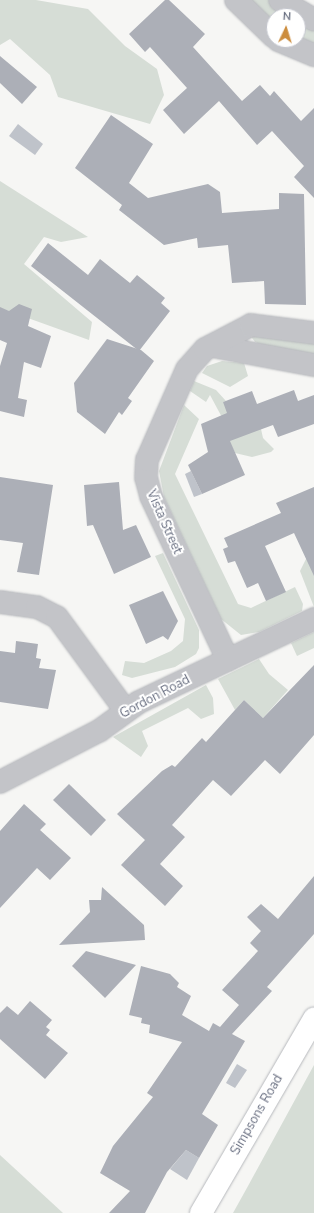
<!DOCTYPE html>
<html>
<head>
<meta charset="utf-8">
<style>
	body { margin:0 }
	#map { position:relative; width:314px; height:1213px; overflow:hidden; background:#f6f6f4; font-family:"Nunito Sans",sans-serif }
	div>[style] { position:absolute }
	[style*='--x'] { left:calc(var(--x)*1px); top:calc(var(--y)*1px); width:calc(var(--w)*1px); rotate:calc(var(--a)*1deg) }
	.green>* { inset:0; background:#d6ddd6 }
	.water>* { inset:0; background:#bfc3ca }
	.building>* { inset:0; background:#acafb7 }
	.roads { filter:drop-shadow(0 0 1px #b6b8bc) drop-shadow(0 0 1px #b6b8bc) }
	.minor>* { height:22px; margin:-11px; padding:0 11px; transform-origin:11px; border-radius:11px; background:#c3c4c8 }
	.major>* { height:22px; margin:-11px; padding:0 11px; transform-origin:11px; border-radius:11px; background:#fff }
	span { translate:-50% -50%; white-space:nowrap; text-align:center; line-height:1.15; -webkit-text-stroke:4px #fff; paint-order:stroke }
	.street-label { font-size:13px; color:#696f81 }
	.north { position:absolute; left:266px; top:8px; width:40px; height:40px; box-sizing:border-box; background:#fff; border:1px solid #c3c5cd; border-radius:50%; rotate:4deg; font-size:11px; font-weight:700; line-height:16px; text-align:center; color:#696f81 }
	.north::after { content:''; display:block; margin:auto; width:14px; height:18px; background:#cc8d3e; clip-path:polygon(50% 0,100% 100%,50% 72%,0 100%) }
</style>
</head>
<body>
<div id="map">
	<div class="green">
		<i style="clip-path:polygon(0 0,36px 0,88px 9px,125px 46px,157px 69px,164px 95px,150px 124px,58px 97px,50px 75px,10px 39px,0 45px)"></i>
		<i style="clip-path:polygon(246px 0,273px 0,295px 16px,274px 16px,274px 28px)"></i>
		<i style="clip-path:polygon(298px 18px,314px 26px,314px 48px,298px 40px)"></i>
		<i style="clip-path:polygon(0 181px,88px 237px,61px 242px,44px 237px,24px 264px,92px 322px,89px 340px,0 308px)"></i>
		<i style="clip-path:polygon(250px 335px,314px 340px,314px 358px,267px 347px,255px 342px)"></i>
		<i style="clip-path:polygon(222px 361px,244px 363px,248px 376px,230px 387px,202px 373px,207px 366px)"></i>
		<i style="clip-path:polygon(194px 381px,216px 390px,226px 401px,223px 402px,261px 429px,263px 438px,274px 449px,271px 452px,252px 457px,235px 453px,228px 438px,232px 436px,210px 395px,206px 402px,190px 391px)"></i>
		<i style="clip-path:polygon(184px 405px,199px 419px,175px 474px,238px 604px,251px 608px,295px 587px,303px 604px,302px 611px,259px 632px,241px 635px,221px 619px,164px 497px,159px 471px)"></i>
		<i style="clip-path:polygon(163px 553px,199px 630px,199px 648px,196px 654px,175px 667px,132px 678px,122px 675px,125px 661px,144px 663px,171px 651px,183px 641px,185px 619px,155px 556px)"></i>
		<i style="clip-path:polygon(314px 555px,314px 607px,300px 571px,306px 559px)"></i>
		<i style="clip-path:polygon(314px 632px,314px 648px,297px 656px,291px 643px)"></i>
		<i style="clip-path:polygon(259px 659px,269px 674px,288px 690px,263px 718px,244px 700px,235px 710px,218px 679px)"></i>
		<i style="clip-path:polygon(206px 685px,213px 698px,214px 714px,201px 719px,188px 708px,142px 731px,148px 746px,141px 757px,113px 737px)"></i>
		<i style="clip-path:polygon(314px 1065px,314px 1213px,233px 1213px,248px 1186px)"></i>
		<i style="clip-path:polygon(0 1155px,63px 1213px,0 1213px)"></i>
	</div>
	<div class="water">
		<i style="clip-path:polygon(18px 124px,43px 144px,35px 155px,9px 136px)"></i>
		<i style="clip-path:polygon(191px 471px,202px 494px,194px 497px,185px 474px)"></i>
		<i style="clip-path:polygon(237px 1064px,247px 1070px,235px 1088px,226px 1083px)"></i>
		<i style="clip-path:polygon(186px 1150px,199px 1158px,187px 1180px,170px 1169px)"></i>
	</div>
	<div class="building">
		<i style="clip-path:polygon(165px 0,169px 0,205px 34px,193px 47px,242px 101px,260px 85px,270px 96px,274px 91px,301px 121px,314px 108px,314px 198px,294px 177px,304px 166px,272px 131px,257px 145px,219px 101px,184px 134px,163px 110px,187px 88px,150px 47px,145px 52px,129px 34px)"></i>
		<i style="clip-path:polygon(0 56px,37px 87px,22px 104px,0 83px)"></i>
		<i style="clip-path:polygon(111px 115px,153px 144px,129px 183px,148px 198px,208px 184px,220px 192px,222px 213px,279px 209px,279px 193px,304px 194px,306px 305px,265px 304px,264px 281px,232px 283px,228px 245px,198px 248px,197px 238px,164px 245px,119px 210px,122px 205px,75px 168px)"></i>
		<i style="clip-path:polygon(48px 243px,88px 275px,100px 259px,130px 283px,137px 275px,165px 298px,161px 303px,170px 311px,139px 351px,31px 266px)"></i>
		<i style="clip-path:polygon(19px 304px,32px 309px,28px 326px,51px 336px,41px 368px,24px 362px,18px 398px,27px 400px,24px 417px,0 411px,0 366px,7px 343px,0 340px,0 307px,9px 311px)"></i>
		<i style="clip-path:polygon(107px 339px,141px 350px,154px 361px,128px 398px,132px 401px,122px 415px,119px 412px,105px 434px,77px 412px,74px 383px)"></i>
		<i style="clip-path:polygon(294px 390px,298px 401px,314px 395px,314px 424px,278px 437px,273px 425px,230px 441px,245px 475px,202px 494px,188px 465px,208px 452px,201px 424px,227px 413px,223px 402px,252px 391px,257px 404px)"></i>
		<i style="clip-path:polygon(0 477px,53px 485px,39px 575px,17px 572px,23px 543px,0 540px)"></i>
		<i style="clip-path:polygon(119px 482px,123px 530px,136px 525px,151px 557px,114px 574px,93px 525px,87px 526px,84px 485px)"></i>
		<i style="clip-path:polygon(314px 487px,314px 576px,294px 533px,265px 546px,286px 592px,266px 601px,258px 583px,247px 588px,235px 561px,228px 563px,223px 549px,228px 547px,224px 538px,281px 513px,276px 503px)"></i>
		<i style="clip-path:polygon(163px 591px,178px 621px,168px 640px,163px 636px,146px 644px,129px 605px)"></i>
		<i style="clip-path:polygon(16px 641px,38px 644px,36px 658px,41px 659px,39px 668px,56px 670px,48px 709px,0 702px,0 651px,15px 653px)"></i>
		<i style="clip-path:polygon(314px 665px,314px 735px,280px 774px,265px 760px,231px 796px,213px 780px,172px 825px,185px 837px,160px 864px,183px 886px,165px 906px,121px 865px,145px 840px,117px 814px,162px 771px,172px 765px,175px 767px,202px 738px,206px 742px,244px 700px,263px 718px)"></i>
		<i style="clip-path:polygon(69px 784px,106px 820px,91px 836px,53px 800px)"></i>
		<i style="clip-path:polygon(24px 804px,46px 824px,40px 830px,71px 858px,50px 880px,37px 868px,0 908px,0 831px)"></i>
		<i style="clip-path:polygon(314px 876px,314px 934px,267px 987px,272px 991px,232px 1034px,245px 1041px,202px 1114px,218px 1125px,199px 1158px,186px 1150px,167px 1172px,145px 1213px,109px 1213px,130px 1191px,100px 1173px,113px 1146px,153px 1097px,147px 1093px,182px 1042px,149px 1033px,150px 1025px,141px 1023px,142px 1018px,129px 1015px,141px 966px,170px 974px,179px 983px,177px 987px,191px 996px,182px 1015px,209px 1031px,213px 1023px,220px 1027px,239px 1005px,222px 990px,258px 951px,250px 943px,261px 931px,247px 917px,261px 904px,278px 919px)"></i>
		<i style="clip-path:polygon(102px 887px,144px 925px,145px 940px,59px 945px,90px 912px,89px 900px,101px 900px)"></i>
		<i style="clip-path:polygon(86px 951px,136px 965px,105px 998px,72px 966px)"></i>
		<i style="clip-path:polygon(30px 1001px,52px 1020px,46px 1027px,50px 1030px,46px 1035px,68px 1053px,45px 1079px,0 1039px,0 1013px,7px 1006px,18px 1015px)"></i>
	</div>
	<div class="roads">
		<div class="minor">
			<i style="--x:236;--y:0;--w:53;--a:44.2"></i>
			<i style="--x:280;--y:0;--w:39;--a:30"></i>
			<i style="--x:278;--y:40;--w:39;--a:23"></i>
			<i style="--x:212;--y:346;--w:104;--a:10.6"></i>
			<i style="--x:0;--y:602;--w:37;--a:8"></i>
			<i style="--x:37;--y:607;--w:22;--a:27"></i>
			<i style="--x:57;--y:617;--w:115;--a:53.8"></i>
			<i style="--x:228;--y:660;--w:181;--a:-115.2"></i>
			<i style="--x:151;--y:496;--w:20;--a:-105"></i>
			<i style="--x:146;--y:477;--w:17;--a:-87"></i>
			<i style="--x:147;--y:460;--w:99;--a:-66.3"></i>
			<i style="--x:187;--y:369;--w:27;--a:-48"></i>
			<i style="--x:205;--y:349;--w:52;--a:-27.6"></i>
			<i style="--x:251;--y:325;--w:64;--a:7.2"></i>
			<i style="--x:0;--y:782;--w:111;--a:-27.3"></i>
			<i style="--x:99;--y:731;--w:49;--a:-35.9"></i>
			<i style="--x:139;--y:702;--w:194;--a:-25.4"></i>
		</div>
		<div class="major">
			<i style="--x:201;--y:1213;--w:225;--a:-59.8"></i>
		</div>
	</div>
	<div class="street-label">
		<span style="left:164px;top:522px;rotate:66deg">Vista Street</span>
		<span style="left:155px;top:697px;rotate:-28deg">Gordon Road</span>
		<span style="left:257px;top:1115px;rotate:-60deg">Simpsons Road</span>
	</div>
	<div class="north">N</div>
</div>
</body>
</html>
